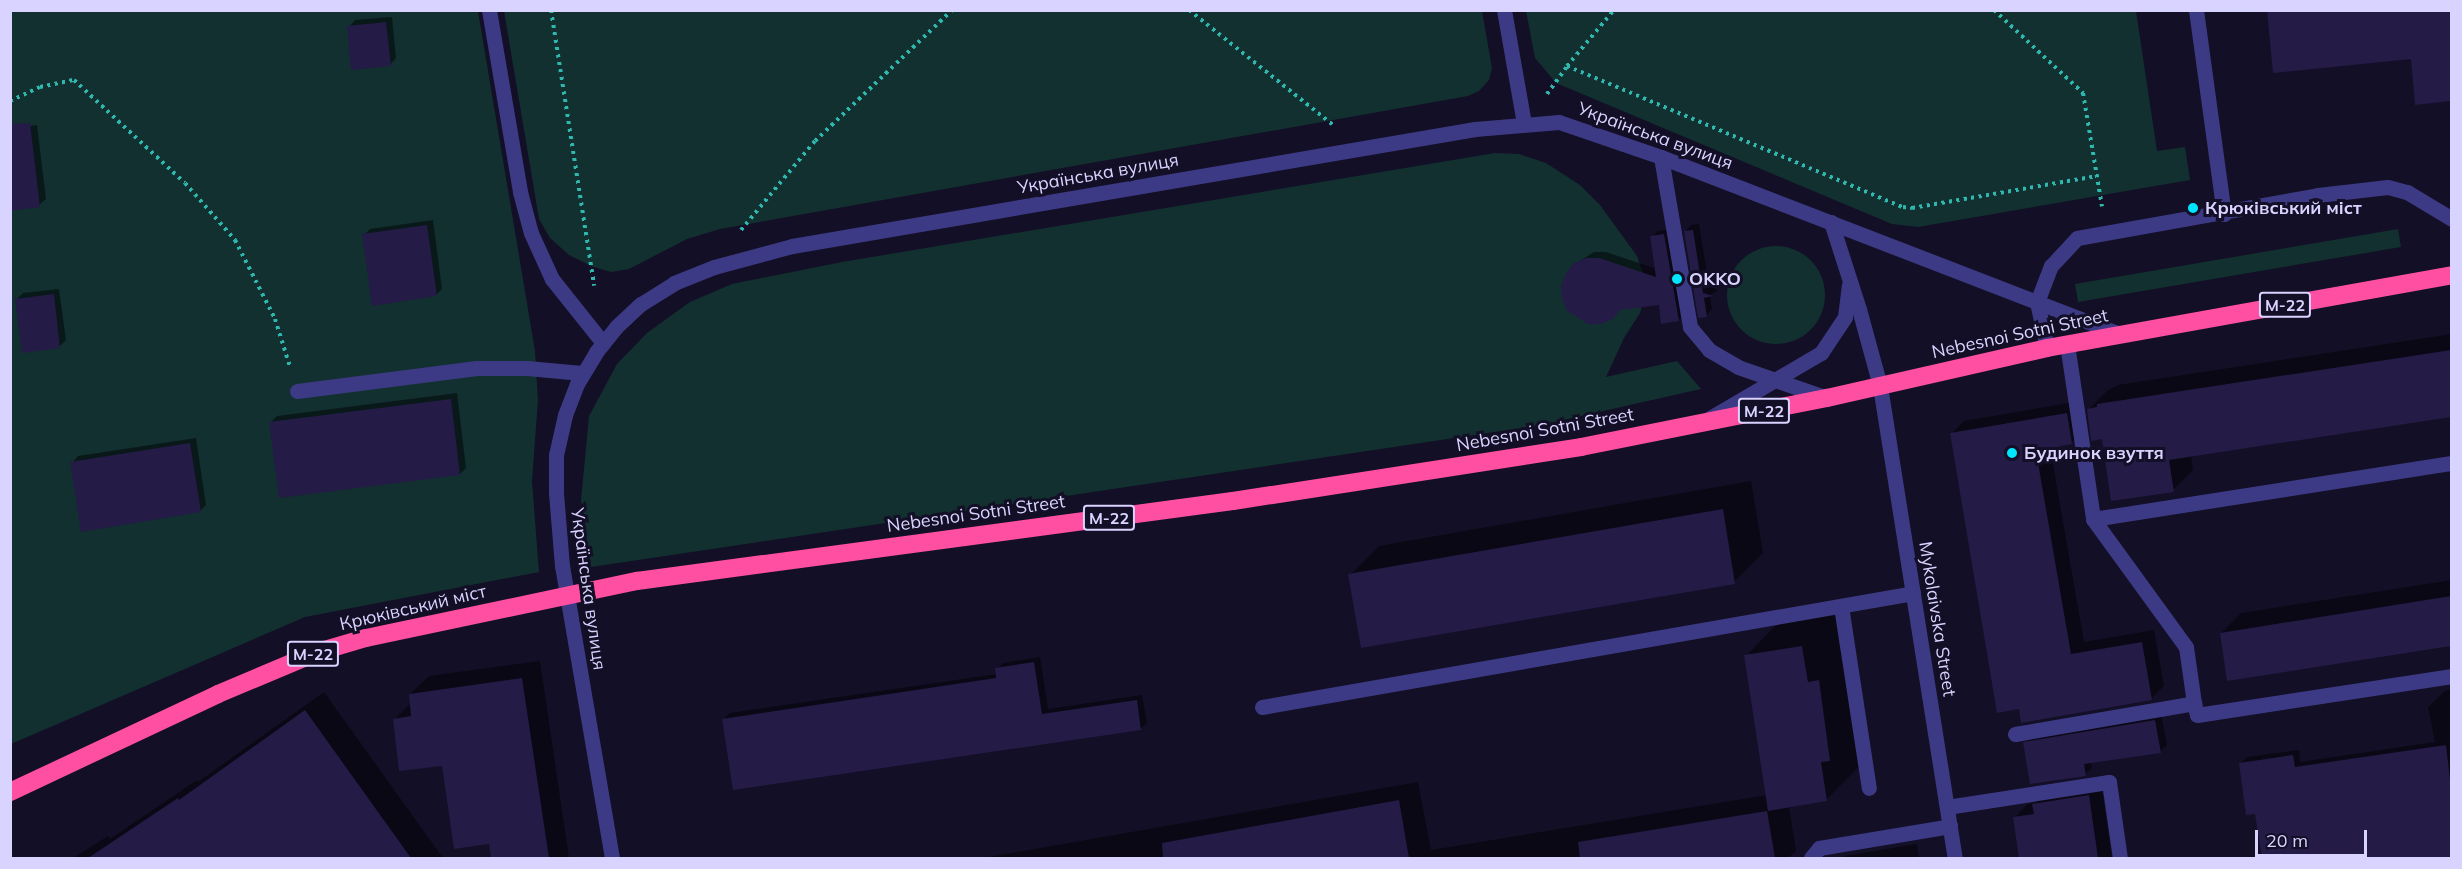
<!DOCTYPE html>
<html>
<head>
<meta charset="utf-8">
<style>
	body { margin:0 }
	#map { position:relative; width:2462px; height:869px; overflow:hidden; background:#130f26; font-family:Mulish,sans-serif }
	div>[style] { position:absolute }
	[style*='--x'] { left:calc(var(--x)*1px); top:calc(var(--y)*1px); width:calc(var(--w)*1px); rotate:calc(var(--a)*1deg) }
	.green>* { inset:0; background:#12302f }
	.round { border-radius:50% }
	.shadow>* { inset:0; background:#0007 }
	.building>* { inset:0; background:#241b47 }
	.path>* { height:4px; margin-top:-2px; transform-origin:0; background:repeating-linear-gradient(90deg,#2fb8b0 0 3px,transparent 0 7.5px) }
	.minor>* { height:15px; margin:-7.5px; padding:0 7.5px; transform-origin:7.5px; border-radius:7.5px; background:#3d3a85 }
	.highway>* { height:18px; margin:-9px; padding:0 9px; transform-origin:9px; border-radius:9px; background:#ff4fa3 }
	.highway-bridge>* { height:18px; margin:-9px; padding:0 9px; transform-origin:9px; border-radius:9px; background:#ff4fa3 }
	.dots>* { width:16px; height:16px; translate:-50% -50%; box-sizing:border-box; border:3px solid #130f26; border-radius:50% }
	span { translate:-50% -50%; white-space:nowrap; text-align:center; line-height:1.15; -webkit-text-stroke:6px #130f26; paint-order:stroke }
	.shield-label span { padding:2px 4px; background:#130f26; border:2px solid; border-radius:4px; -webkit-text-stroke-width:0 }
	.shield-label { font-size:16px; color:#d9d4ff; font-weight:700 }
	.street-label { font-size:18px; color:#d9d4ff }
	.poi-label { font-size:18px; color:#d9d4ff; font-weight:700 }
	.left { translate:0 -50%; text-align:left }
	.frame { position:absolute; inset:0; border:12px solid #d9d4ff; pointer-events:none }
	.scale { position:absolute; left:2255px; top:830px; width:112px; height:27px; box-sizing:border-box; border:3px solid #d9d4ff; border-top:0; padding-left:8px; font-size:18px; line-height:21px; white-space:nowrap; color:#d9d4ff; -webkit-text-stroke:4px #130f26; paint-order:stroke }
</style>
</head>
<body>
<div id="map">
	<div class="green">
		<i style="clip-path:polygon(11px 11px,478px 11px,535px 351px,538px 400px,532px 481px,539px 572px,305px 617px,11px 744px)"></i>
		<i style="clip-path:polygon(504px 11px,1482px 11px,1492px 68px,1489px 80px,1479px 91px,1468px 96px,720px 229px,687px 239px,629px 269px,611px 272px,591px 266px,569px 255px,550px 238px,539px 219px)"></i>
		<i style="clip-path:polygon(1526px 11px,2136px 11px,2157px 151px,2185px 147px,2190px 180px,1918px 227px,1892px 224px,1556px 83px,1535px 58px)"></i>
		<i style="clip-path:polygon(1495px 153px,1519px 154px,1546px 163px,1580px 185px,1600px 205px,1637px 256px,1644px 276px,1644px 298px,1640px 313px,1624px 338px,1606px 377px,1677px 361px,1701px 389px,1541px 425px,591px 567px,581px 500px,589px 416px,617px 364px,647px 333px,690px 302px,732px 284px,842px 262px)"></i>
		<i style="clip-path:polygon(2398px 229px,2401px 247px,2078px 302px,2075px 284px)"></i>
		<i class="round" style="left:1727px;top:246px;width:98px;height:98px"></i>
	</div>
	<div class="shadow">
		<i style="clip-path:polygon(2268px 10px,2452px 10px,2452px 100px,2416px 103px,2412px 58px)"></i>
		<i style="clip-path:polygon(392px 17px,396px 58px,390px 65px,349px 27px,355px 20px)"></i>
		<i style="clip-path:polygon(37px 125px,46px 199px,39px 205px,10px 129px)"></i>
		<i style="clip-path:polygon(433px 220px,442px 289px,436px 295px,364px 235px,370px 229px)"></i>
		<i style="clip-path:polygon(1699px 224px,1709px 286px,1718px 290px,1710px 295px,1712px 309px,1706px 316px,1685px 232px,1691px 225px)"></i>
		<i style="clip-path:polygon(1670px 229px,1685px 314px,1678px 320px,1660px 303px,1575px 264px,1594px 252px,1606px 252px,1657px 269px,1652px 237px,1658px 231px)"></i>
		<i style="clip-path:polygon(59px 289px,66px 340px,60px 346px,17px 299px,23px 293px)"></i>
		<i style="clip-path:polygon(2452px 334px,2452px 415px,2191px 455px,2193px 470px,2173px 490px,2103px 437px,2088px 410px,2108px 390px,2118px 385px)"></i>
		<i style="clip-path:polygon(457px 393px,466px 468px,460px 474px,271px 422px,277px 416px)"></i>
		<i style="clip-path:polygon(2080px 401px,2084px 430px,2071px 443px,2050px 447px,2084px 642px,2154px 630px,2164px 686px,2151px 699px,2020px 708px,1951px 434px,1964px 421px)"></i>
		<i style="clip-path:polygon(196px 438px,206px 505px,200px 511px,72px 463px,78px 456px)"></i>
		<i style="clip-path:polygon(1751px 481px,1763px 553px,1734px 582px,1350px 575px,1379px 546px)"></i>
		<i style="clip-path:polygon(2452px 580px,2452px 645px,2228px 679px,2221px 633px,2241px 613px)"></i>
		<i style="clip-path:polygon(1835px 614px,1840px 650px,1851px 648px,1859px 767px,1826px 800px,1789px 806px,1796px 851px,1788px 858px,983px 858px,1418px 782px,1431px 850px,1767px 795px,1746px 656px,1778px 623px)"></i>
		<i style="clip-path:polygon(1040px 657px,1048px 709px,1142px 695px,1147px 723px,1140px 729px,724px 719px,730px 713px,997px 674px,997px 669px,1003px 663px)"></i>
		<i style="clip-path:polygon(540px 661px,569px 858px,492px 858px,490px 842px,443px 764px,394px 720px,411px 703px,410px 694px,429px 676px)"></i>
		<i style="clip-path:polygon(2452px 689px,2452px 858px,2400px 858px,2392px 820px,2314px 853px,2309px 858px,2264px 858px,2257px 812px,2241px 764px,2247px 757px,2299px 750px,2300px 762px,2435px 742px,2428px 707px,2445px 691px)"></i>
		<i style="clip-path:polygon(324px 692px,443px 858px,73px 858px,108px 836px,110px 839px,197px 780px,198px 782px)"></i>
		<i style="clip-path:polygon(2161px 714px,2167px 745px,2160px 752px,2091px 762px,2092px 768px,2085px 774px,2025px 743px,2031px 737px)"></i>
		<i style="clip-path:polygon(2101px 783px,2112px 858px,2021px 858px,2015px 817px,2028px 804px,2035px 803px,2047px 791px)"></i>
		<i style="clip-path:polygon(1917px 844px,1919px 858px,1843px 858px,1845px 856px)"></i>
	</div>
	<div class="building">
		<i style="clip-path:polygon(2267px 10px,2451px 10px,2451px 101px,2415px 105px,2411px 59px,2273px 73px)"></i>
		<i style="clip-path:polygon(386px 22px,391px 66px,351px 70px,347px 26px)"></i>
		<i style="clip-path:polygon(30px 123px,40px 207px,10px 211px,10px 124px)"></i>
		<i style="clip-path:polygon(427px 225px,437px 296px,372px 306px,362px 234px)"></i>
		<i style="clip-path:polygon(1693px 230px,1703px 293px,1713px 296px,1704px 298px,1707px 317px,1698px 318px,1684px 231px)"></i>
		<i style="clip-path:polygon(1664px 234px,1679px 321px,1661px 324px,1659px 305px,1620px 310px,1613px 319px,1601px 324px,1588px 324px,1567px 311px,1562px 299px,1561px 286px,1566px 273px,1574px 263px,1586px 258px,1599px 258px,1656px 277px,1650px 236px)"></i>
		<i style="clip-path:polygon(54px 294px,60px 348px,22px 353px,15px 299px)"></i>
		<i style="clip-path:polygon(2451px 350px,2451px 417px,2169px 460px,2174px 492px,2111px 501px,2102px 439px,2091px 441px,2087px 409px,2097px 407px,2097px 404px)"></i>
		<i style="clip-path:polygon(451px 399px,460px 475px,279px 498px,269px 422px)"></i>
		<i style="clip-path:polygon(2067px 413px,2072px 444px,2036px 451px,2071px 654px,2142px 642px,2152px 700px,2021px 723px,2019px 709px,1997px 713px,1950px 433px)"></i>
		<i style="clip-path:polygon(190px 443px,201px 512px,81px 532px,70px 462px)"></i>
		<i style="clip-path:polygon(1723px 509px,1735px 584px,1361px 648px,1348px 574px)"></i>
		<i style="clip-path:polygon(2451px 596px,2451px 646px,2227px 681px,2220px 633px)"></i>
		<i style="clip-path:polygon(1802px 646px,1808px 682px,1819px 680px,1830px 761px,1821px 762px,1827px 801px,1768px 811px,1744px 655px)"></i>
		<i style="clip-path:polygon(1034px 662px,1042px 714px,1137px 700px,1141px 730px,733px 790px,722px 719px,996px 678px,995px 668px)"></i>
		<i style="clip-path:polygon(522px 678px,549px 858px,491px 858px,489px 844px,454px 849px,442px 766px,399px 771px,393px 719px,411px 716px,409px 694px)"></i>
		<i style="clip-path:polygon(305px 710px,411px 858px,88px 858px,178px 798px,179px 800px)"></i>
		<i style="clip-path:polygon(2155px 720px,2161px 753px,2084px 764px,2086px 776px,2030px 784px,2023px 742px)"></i>
		<i style="clip-path:polygon(2446px 745px,2451px 788px,2451px 858px,2262px 858px,2255px 814px,2246px 815px,2239px 763px,2293px 755px,2295px 767px)"></i>
		<i style="clip-path:polygon(2089px 795px,2098px 858px,2019px 858px,2013px 817px,2034px 814px,2032px 804px)"></i>
		<i style="clip-path:polygon(1399px 800px,1409px 858px,1163px 858px,1162px 843px)"></i>
		<i style="clip-path:polygon(1767px 811px,1775px 858px,1580px 858px,1578px 842px)"></i>
	</div>
	<div class="path">
		<i style="--x:551;--y:10;--w:279;--a:81.1"></i>
		<i style="--x:1189;--y:10;--w:184;--a:38.6"></i>
		<i style="--x:1994;--y:10;--w:122;--a:43"></i>
		<i style="--x:2083;--y:93;--w:115;--a:80.5"></i>
		<i style="--x:1567;--y:66;--w:364;--a:22.8"></i>
		<i style="--x:1903;--y:207;--w:9;--a:6"></i>
		<i style="--x:1912;--y:208;--w:188;--a:-9.8"></i>
		<i style="--x:1547;--y:94;--w:34;--a:-54"></i>
		<i style="--x:1567;--y:66;--w:73;--a:-50"></i>
		<i style="--x:10;--y:101;--w:33;--a:-25"></i>
		<i style="--x:40;--y:87;--w:35;--a:-12"></i>
		<i style="--x:74;--y:80;--w:151;--a:42.9"></i>
		<i style="--x:185;--y:183;--w:76;--a:48.7"></i>
		<i style="--x:235;--y:240;--w:89;--a:63.1"></i>
		<i style="--x:275;--y:319;--w:50;--a:72.6"></i>
		<i style="--x:741;--y:230;--w:116;--a:-50.3"></i>
		<i style="--x:815;--y:141;--w:190;--a:-43.7"></i>
	</div>
	<div class="minor">
		<i style="--x:489;--y:10;--w:185;--a:80.3"></i>
		<i style="--x:520;--y:192;--w:42;--a:75"></i>
		<i style="--x:531;--y:233;--w:51;--a:65.5"></i>
		<i style="--x:552;--y:279;--w:82;--a:51.4"></i>
		<i style="--x:1504;--y:10;--w:115;--a:80"></i>
		<i style="--x:2196;--y:10;--w:206;--a:82.2"></i>
		<i style="--x:1661;--y:157;--w:172;--a:80.3"></i>
		<i style="--x:1690;--y:327;--w:30;--a:50"></i>
		<i style="--x:1709;--y:350;--w:34;--a:30"></i>
		<i style="--x:1738;--y:367;--w:94;--a:19.2"></i>
		<i style="--x:1831;--y:222;--w:91;--a:72.2"></i>
		<i style="--x:1859;--y:309;--w:80;--a:74.7"></i>
		<i style="--x:1880;--y:386;--w:478;--a:81"></i>
		<i style="--x:2067;--y:344;--w:177;--a:81.5"></i>
		<i style="--x:2093;--y:519;--w:158;--a:54"></i>
		<i style="--x:2186;--y:647;--w:57;--a:81.9"></i>
		<i style="--x:2047;--y:348;--w:47;--a:-102.3"></i>
		<i style="--x:2037;--y:302;--w:39;--a:-69"></i>
		<i style="--x:2051;--y:266;--w:38;--a:-47"></i>
		<i style="--x:2077;--y:238;--w:245;--a:-10.1"></i>
		<i style="--x:2318;--y:195;--w:70;--a:-6.5"></i>
		<i style="--x:2388;--y:187;--w:20;--a:15"></i>
		<i style="--x:2407;--y:192;--w:52;--a:31"></i>
		<i style="--x:297;--y:391;--w:181;--a:-7.3"></i>
		<i style="--x:477;--y:368;--w:50;--a:0"></i>
		<i style="--x:527;--y:368;--w:55;--a:5.2"></i>
		<i style="--x:1710;--y:418;--w:129;--a:-30.4"></i>
		<i style="--x:1821;--y:353;--w:43;--a:-56.3"></i>
		<i style="--x:1845;--y:317;--w:32;--a:-83"></i>
		<i style="--x:2093;--y:519;--w:363;--a:-8.9"></i>
		<i style="--x:1841;--y:606;--w:184;--a:81.3"></i>
		<i style="--x:1262;--y:707;--w:661;--a:-9.93"></i>
		<i style="--x:2015;--y:734;--w:182;--a:-9.8"></i>
		<i style="--x:2194;--y:703;--w:12;--a:76"></i>
		<i style="--x:2197;--y:715;--w:258;--a:-8.7"></i>
		<i style="--x:1947;--y:807;--w:164;--a:-8.8"></i>
		<i style="--x:2109;--y:782;--w:77;--a:81.8"></i>
		<i style="--x:612;--y:858;--w:296;--a:-99.7"></i>
		<i style="--x:562;--y:566;--w:73;--a:-94.7"></i>
		<i style="--x:556;--y:493;--w:38;--a:-90"></i>
		<i style="--x:556;--y:455;--w:41;--a:-77.3"></i>
		<i style="--x:565;--y:415;--w:33;--a:-69"></i>
		<i style="--x:577;--y:384;--w:37;--a:-59"></i>
		<i style="--x:596;--y:352;--w:32;--a:-51"></i>
		<i style="--x:616;--y:327;--w:34;--a:-43"></i>
		<i style="--x:641;--y:304;--w:39;--a:-32"></i>
		<i style="--x:674;--y:283;--w:43;--a:-21.8"></i>
		<i style="--x:714;--y:267;--w:81;--a:-15.1"></i>
		<i style="--x:792;--y:246;--w:693;--a:-9.72"></i>
		<i style="--x:1475;--y:129;--w:84;--a:-4.8"></i>
		<i style="--x:1559;--y:122;--w:108;--a:18.9"></i>
		<i style="--x:1661;--y:157;--w:491;--a:21.1"></i>
		<i style="--x:1811;--y:858;--w:13;--a:-51"></i>
		<i style="--x:1819;--y:848;--w:133;--a:-9.5"></i>
	</div>
	<div class="highway">
		<i style="--x:637;--y:581;--w:601;--a:-7.65"></i>
		<i style="--x:1233;--y:501;--w:352;--a:-8.8"></i>
		<i style="--x:1581;--y:447;--w:251;--a:-11.3"></i>
		<i style="--x:1827;--y:398;--w:226;--a:-12.8"></i>
		<i style="--x:2047;--y:348;--w:412;--a:-10.2"></i>
	</div>
	<div class="highway-bridge">
		<i style="--x:10;--y:792;--w:230;--a:-25.2"></i>
		<i style="--x:218;--y:694;--w:108;--a:-22.8"></i>
		<i style="--x:318;--y:652;--w:50;--a:-16.3"></i>
		<i style="--x:366;--y:638;--w:277;--a:-11.9"></i>
	</div>
	<div class="dots">
		<i style="left:2193px;top:208px;background:#00e5ff"></i>
		<i style="left:1677px;top:279px;background:#00e5ff"></i>
		<i style="left:2012px;top:453px;background:#00e5ff"></i>
	</div>
	<div class="shield-label">
		<span style="left:2285px;top:305px">М-22</span>
		<span style="left:1764px;top:411px">М-22</span>
		<span style="left:1109px;top:518px">М-22</span>
		<span style="left:313px;top:654px">М-22</span>
	</div>
	<div class="street-label">
		<span style="left:1655px;top:136px;rotate:20deg">Українська вулиця</span>
		<span style="left:1098px;top:174px;rotate:-10deg">Українська вулиця</span>
		<span style="left:2020px;top:334px;rotate:-12deg">Nebesnoi Sotni Street</span>
		<span style="left:1545px;top:430px;rotate:-10deg">Nebesnoi Sotni Street</span>
		<span style="left:976px;top:514px;rotate:-8deg">Nebesnoi Sotni Street</span>
		<span style="left:588px;top:589px;rotate:82deg">Українська вулиця</span>
		<span style="left:413px;top:608px;rotate:-13deg">Крюківський міст</span>
		<span style="left:1937px;top:619px;rotate:81deg">Mykolaivska Street</span>
	</div>
	<div class="poi-label">
		<span class="left" style="left:2205px;top:208px">Крюківський міст</span>
		<span class="left" style="left:1689px;top:279px">OKKO</span>
		<span class="left" style="left:2024px;top:453px">Будинок взуття</span>
	</div>
	<div class="frame"></div>
	<div class="scale">20 m</div>
</div>
</body>
</html>
